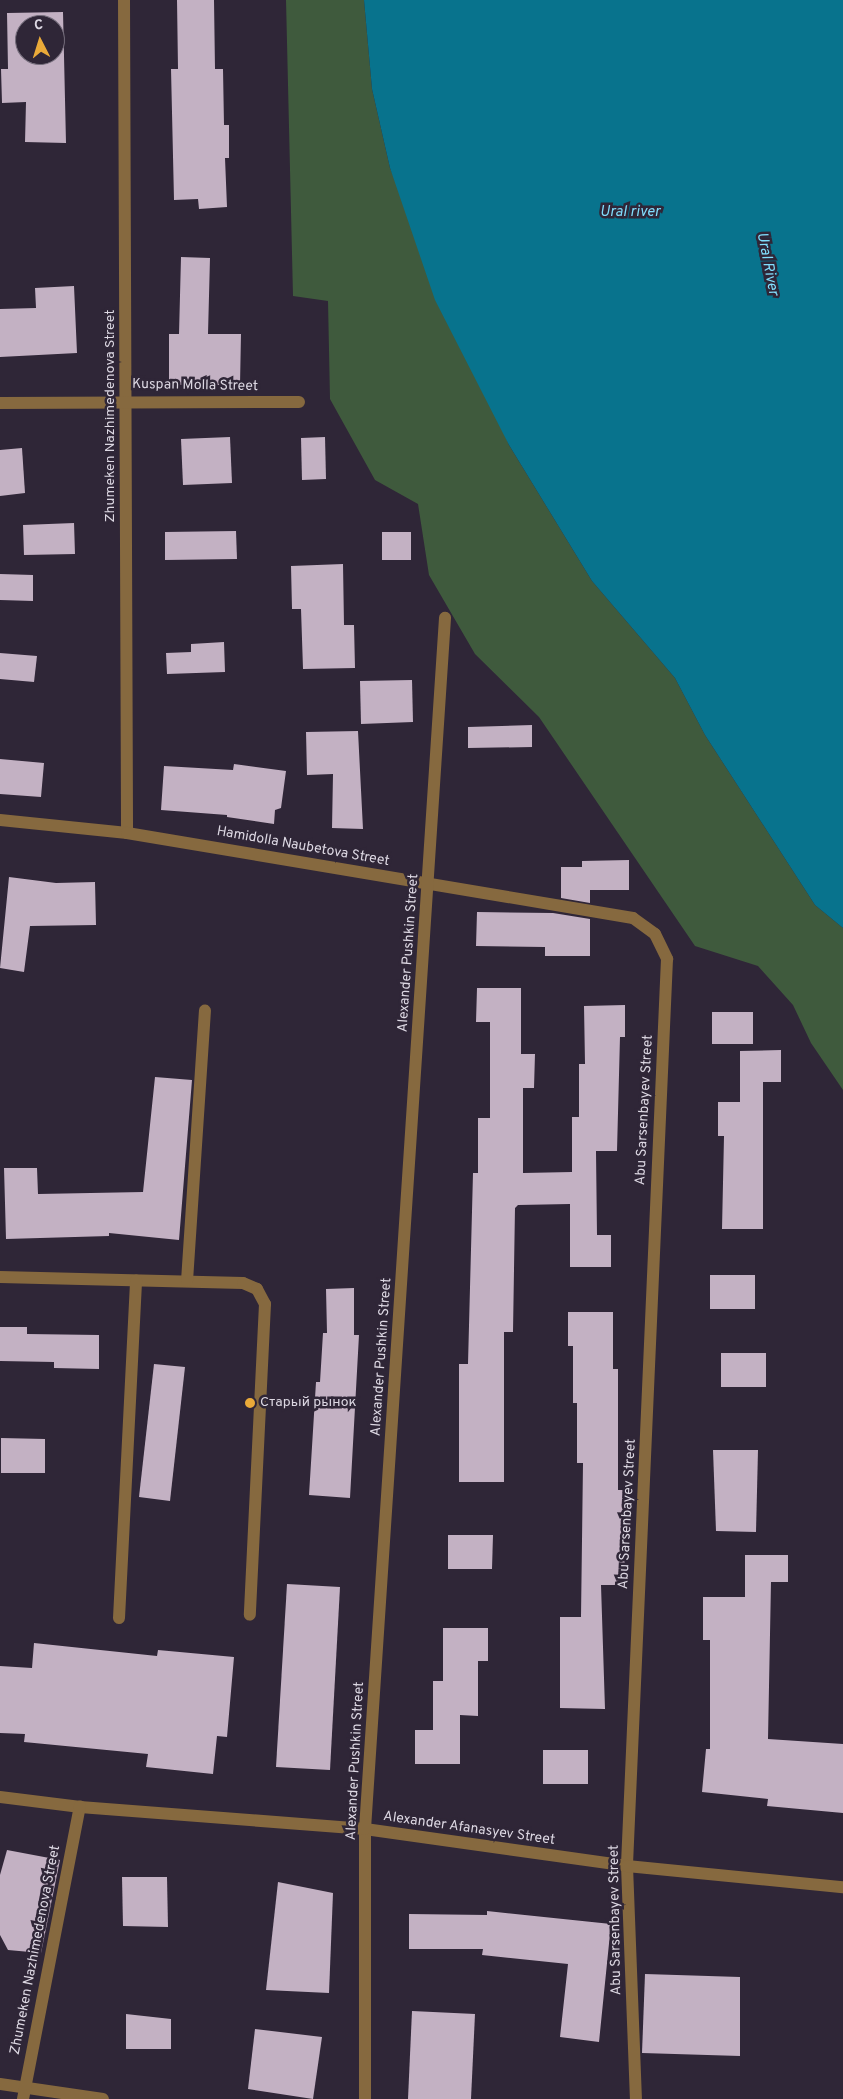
<!DOCTYPE html>
<html>
<head>
<meta charset="utf-8">
<style>
	body { margin:0 }
	#map { position:relative; width:843px; height:2099px; overflow:hidden; background:#2f2637; font-family:Overpass,sans-serif }
	div>[style] { position:absolute }
	[style*='--x'] { left:calc(var(--x)*1px); top:calc(var(--y)*1px); width:calc(var(--w)*1px); rotate:calc(var(--a)*1deg) }
	.green>* { inset:0; background:#3f5a3d }
	.water>* { inset:0; background:#08738d }
	.building>* { inset:0; background:#c3b1c3 }
	.minor>* { height:12px; margin:-6px; padding:0 6px; transform-origin:6px; border-radius:6px; background:#86693f }
	.dots>* { width:14px; height:14px; translate:-50% -50%; box-sizing:border-box; border:2px solid #2f2637; border-radius:50% }
	span { translate:-50% -50%; white-space:nowrap; text-align:center; line-height:1.15; -webkit-text-stroke:5px #2f2637; paint-order:stroke }
	.street-label { font-size:14px; color:#dcd7e2 }
	.poi-label { font-size:14px; color:#dcd7e2 }
	.left { translate:0 -50%; text-align:left }
	.water-label { font-size:15px; color:#81defd; font-style:italic }
	.north { position:absolute; left:15px; top:15px; width:50px; height:50px; box-sizing:border-box; background:#2f2637; border:1px solid #746d7b; border-radius:50%; rotate:355deg; font-size:14px; font-weight:700; line-height:20px; text-align:center; color:#dcd7e2 }
	.north::after { content:''; display:block; margin:auto; width:18px; height:22px; background:#eaaa39; clip-path:polygon(50% 0,100% 100%,50% 72%,0 100%) }
</style>
</head>
<body>
<div id="map">
	<div class="green">
		<i style="clip-path:polygon(286px 0,364px 0,372px 89px,390px 168px,509px 445px,592px 581px,675px 678px,705px 735px,815px 905px,843px 928px,843px 1090px,811px 1043px,793px 1005px,758px 966px,695px 946px,539px 717px,475px 654px,429px 575px,418px 504px,375px 480px,330px 399px,328px 301px,293px 296px)"></i>
	</div>
	<div class="water">
		<i style="clip-path:polygon(364px 0,843px 0,843px 928px,815px 905px,705px 735px,675px 678px,592px 581px,509px 445px,435px 300px,390px 168px,372px 89px)"></i>
	</div>
	<div class="building">
		<i style="clip-path:polygon(177px 0,214px 0,215px 69px,223px 69px,224px 125px,229px 125px,229px 158px,225px 158px,227px 207px,199px 209px,198px 199px,174px 200px,171px 69px,178px 69px)"></i>
		<i style="clip-path:polygon(evenodd,63px 12px,66px 143px,25px 142px,26px 102px,2px 103px,1px 69px,8px 69px,7px 13px,63px 12px,25px 25px,55px 25px,55px 55px,25px 55px,25px 25px)"></i>
		<i style="clip-path:polygon(181px 257px,210px 258px,208px 334px,241px 334px,240px 385px,169px 385px,169px 334px,179px 334px)"></i>
		<i style="clip-path:polygon(74px 286px,77px 353px,0 357px,0 309px,36px 308px,35px 288px)"></i>
		<i style="clip-path:polygon(230px 437px,232px 483px,183px 485px,181px 439px)"></i>
		<i style="clip-path:polygon(325px 437px,326px 479px,302px 480px,301px 438px)"></i>
		<i style="clip-path:polygon(22px 448px,25px 493px,0 496px,0 450px)"></i>
		<i style="clip-path:polygon(74px 523px,75px 554px,24px 555px,23px 525px)"></i>
		<i style="clip-path:polygon(236px 531px,237px 559px,165px 560px,165px 532px)"></i>
		<i style="clip-path:polygon(382px 532px,411px 532px,411px 560px,382px 560px)"></i>
		<i style="clip-path:polygon(343px 564px,344px 625px,354px 625px,355px 668px,303px 669px,301px 609px,292px 609px,291px 566px)"></i>
		<i style="clip-path:polygon(0 574px,33px 575px,33px 601px,0 600px)"></i>
		<i style="clip-path:polygon(224px 642px,225px 672px,167px 674px,166px 653px,191px 652px,191px 644px)"></i>
		<i style="clip-path:polygon(0 653px,37px 656px,34px 682px,0 679px)"></i>
		<i style="clip-path:polygon(412px 680px,413px 722px,361px 724px,360px 681px)"></i>
		<i style="clip-path:polygon(532px 725px,532px 747px,468px 748px,468px 727px)"></i>
		<i style="clip-path:polygon(358px 731px,363px 829px,332px 828px,333px 774px,307px 775px,306px 732px)"></i>
		<i style="clip-path:polygon(0 759px,44px 763px,41px 797px,0 794px)"></i>
		<i style="clip-path:polygon(234px 764px,286px 771px,281px 808px,275px 810px,274px 824px,227px 817px,227px 815px,161px 810px,164px 766px,233px 770px)"></i>
		<i style="clip-path:polygon(629px 860px,629px 890px,590px 890px,590px 903px,561px 898px,561px 867px,582px 867px,582px 861px)"></i>
		<i style="clip-path:polygon(9px 877px,56px 883px,95px 882px,96px 925px,30px 926px,24px 972px,0 968px)"></i>
		<i style="clip-path:polygon(477px 912px,553px 913px,590px 919px,590px 956px,545px 956px,545px 947px,476px 946px)"></i>
		<i style="clip-path:polygon(477px 988px,521px 988px,521px 1054px,535px 1054px,534px 1088px,523px 1088px,523px 1173px,572px 1172px,572px 1117px,579px 1117px,579px 1064px,585px 1064px,584px 1006px,625px 1005px,625px 1037px,620px 1037px,617px 1151px,596px 1151px,597px 1235px,611px 1235px,611px 1267px,570px 1267px,570px 1204px,518px 1205px,515px 1208px,513px 1332px,504px 1332px,504px 1482px,459px 1482px,459px 1364px,468px 1364px,473px 1173px,478px 1173px,478px 1118px,490px 1118px,490px 1022px,476px 1022px)"></i>
		<i style="clip-path:polygon(712px 1012px,753px 1012px,753px 1044px,712px 1044px)"></i>
		<i style="clip-path:polygon(781px 1050px,781px 1082px,763px 1082px,763px 1229px,722px 1229px,724px 1136px,718px 1136px,718px 1102px,740px 1102px,740px 1051px)"></i>
		<i style="clip-path:polygon(155px 1077px,192px 1080px,179px 1240px,109px 1233px,109px 1236px,6px 1239px,4px 1168px,37px 1168px,38px 1194px,143px 1192px)"></i>
		<i style="clip-path:polygon(710px 1275px,755px 1275px,755px 1309px,710px 1309px)"></i>
		<i style="clip-path:polygon(354px 1288px,354px 1335px,359px 1335px,350px 1498px,309px 1495px,316px 1382px,320px 1382px,323px 1333px,327px 1333px,326px 1289px)"></i>
		<i style="clip-path:polygon(568px 1312px,613px 1312px,613px 1369px,618px 1369px,618px 1490px,627px 1490px,627px 1524px,625px 1585px,601px 1585px,605px 1709px,560px 1708px,560px 1617px,581px 1617px,583px 1463px,577px 1463px,577px 1403px,573px 1403px,573px 1346px,568px 1346px)"></i>
		<i style="clip-path:polygon(0 1327px,27px 1327px,27px 1334px,99px 1335px,99px 1369px,54px 1368px,54px 1362px,0 1361px)"></i>
		<i style="clip-path:polygon(721px 1353px,766px 1353px,766px 1387px,721px 1387px)"></i>
		<i style="clip-path:polygon(154px 1364px,185px 1367px,170px 1501px,139px 1497px)"></i>
		<i style="clip-path:polygon(1px 1438px,45px 1439px,45px 1473px,1px 1473px)"></i>
		<i style="clip-path:polygon(713px 1450px,758px 1450px,756px 1532px,716px 1531px)"></i>
		<i style="clip-path:polygon(448px 1535px,493px 1535px,492px 1569px,448px 1569px)"></i>
		<i style="clip-path:polygon(745px 1555px,788px 1555px,788px 1582px,771px 1582px,768px 1739px,843px 1744px,843px 1813px,767px 1806px,768px 1799px,702px 1792px,706px 1749px,710px 1749px,710px 1640px,703px 1640px,703px 1597px,745px 1597px)"></i>
		<i style="clip-path:polygon(287px 1584px,340px 1587px,330px 1770px,276px 1767px)"></i>
		<i style="clip-path:polygon(443px 1628px,488px 1628px,488px 1661px,478px 1661px,478px 1716px,460px 1715px,460px 1764px,415px 1764px,415px 1730px,433px 1730px,433px 1681px,443px 1681px)"></i>
		<i style="clip-path:polygon(34px 1643px,157px 1656px,158px 1650px,234px 1657px,227px 1737px,217px 1736px,213px 1774px,146px 1767px,148px 1754px,24px 1742px,25px 1734px,0 1733px,0 1666px,32px 1668px)"></i>
		<i style="clip-path:polygon(543px 1750px,588px 1750px,588px 1784px,543px 1784px)"></i>
		<i style="clip-path:polygon(7px 1850px,60px 1860px,41px 1953px,8px 1950px,0 1935px,0 1875px)"></i>
		<i style="clip-path:polygon(122px 1877px,167px 1877px,168px 1927px,123px 1926px)"></i>
		<i style="clip-path:polygon(278px 1882px,333px 1893px,329px 1993px,266px 1990px)"></i>
		<i style="clip-path:polygon(487px 1911px,611px 1924px,599px 2042px,560px 2037px,568px 1964px,482px 1955px,483px 1949px,409px 1949px,409px 1914px,487px 1915px)"></i>
		<i style="clip-path:polygon(645px 1974px,740px 1977px,740px 2056px,642px 2053px)"></i>
		<i style="clip-path:polygon(412px 2011px,475px 2014px,471px 2099px,408px 2099px)"></i>
		<i style="clip-path:polygon(126px 2014px,171px 2019px,171px 2049px,126px 2049px)"></i>
		<i style="clip-path:polygon(255px 2029px,322px 2037px,313px 2099px,248px 2089px)"></i>
	</div>
	<div class="minor">
		<i style="--x:124;--y:0;--w:833;--a:89.79"></i>
		<i style="--x:0;--y:403;--w:299;--a:-0.2"></i>
		<i style="--x:0;--y:820;--w:128;--a:5.8"></i>
		<i style="--x:127;--y:833;--w:513;--a:9.54"></i>
		<i style="--x:633;--y:918;--w:27;--a:36"></i>
		<i style="--x:655;--y:934;--w:28;--a:64"></i>
		<i style="--x:667;--y:959;--w:908;--a:92.53"></i>
		<i style="--x:627;--y:1866;--w:233;--a:87.8"></i>
		<i style="--x:0;--y:1277;--w:243;--a:1.4"></i>
		<i style="--x:243;--y:1283;--w:15;--a:23"></i>
		<i style="--x:257;--y:1289;--w:17;--a:62"></i>
		<i style="--x:265;--y:1304;--w:311;--a:92.8"></i>
		<i style="--x:187;--y:1281;--w:271;--a:-86.2"></i>
		<i style="--x:119;--y:1618;--w:338;--a:-87.1"></i>
		<i style="--x:0;--y:1797;--w:81;--a:7.1"></i>
		<i style="--x:80;--y:1807;--w:286;--a:4.4"></i>
		<i style="--x:365;--y:1829;--w:265;--a:8"></i>
		<i style="--x:627;--y:1866;--w:217;--a:5.6"></i>
		<i style="--x:0;--y:2084;--w:104;--a:8.3"></i>
		<i style="--x:23;--y:2099;--w:298;--a:-79"></i>
		<i style="--x:365;--y:2099;--w:270;--a:-90"></i>
		<i style="--x:365;--y:1829;--w:1214;--a:-86.22"></i>
	</div>
	<div class="dots">
		<i style="left:250px;top:1403px;background:#eaaa39"></i>
	</div>
	<div class="street-label">
		<span style="left:195px;top:386px;rotate:1deg">Kuspan Molla Street</span>
		<span style="left:111px;top:416px;rotate:-90deg">Zhumeken Nazhimedenova Street</span>
		<span style="left:303px;top:847px;rotate:10deg">Hamidolla Naubetova Street</span>
		<span style="left:409px;top:953px;rotate:-86deg">Alexander Pushkin Street</span>
		<span style="left:645px;top:1110px;rotate:-87deg">Abu Sarsenbayev Street</span>
		<span style="left:382px;top:1357px;rotate:-86deg">Alexander Pushkin Street</span>
		<span style="left:628px;top:1514px;rotate:-87deg">Abu Sarsenbayev Street</span>
		<span style="left:356px;top:1761px;rotate:-87deg">Alexander Pushkin Street</span>
		<span style="left:469px;top:1829px;rotate:8deg">Alexander Afanasyev Street</span>
		<span style="left:616px;top:1920px;rotate:-91deg">Abu Sarsenbayev Street</span>
		<span style="left:36px;top:1950px;rotate:-79deg">Zhumeken Nazhimedenova Street</span>
	</div>
	<div class="poi-label">
		<span class="left" style="left:260px;top:1403px">Старый рынок</span>
	</div>
	<div class="water-label">
		<span style="left:630px;top:213px">Ural river</span>
		<span style="left:767px;top:264px;rotate:79deg">Ural River</span>
	</div>
	<div class="north">С</div>
</div>
</body>
</html>
